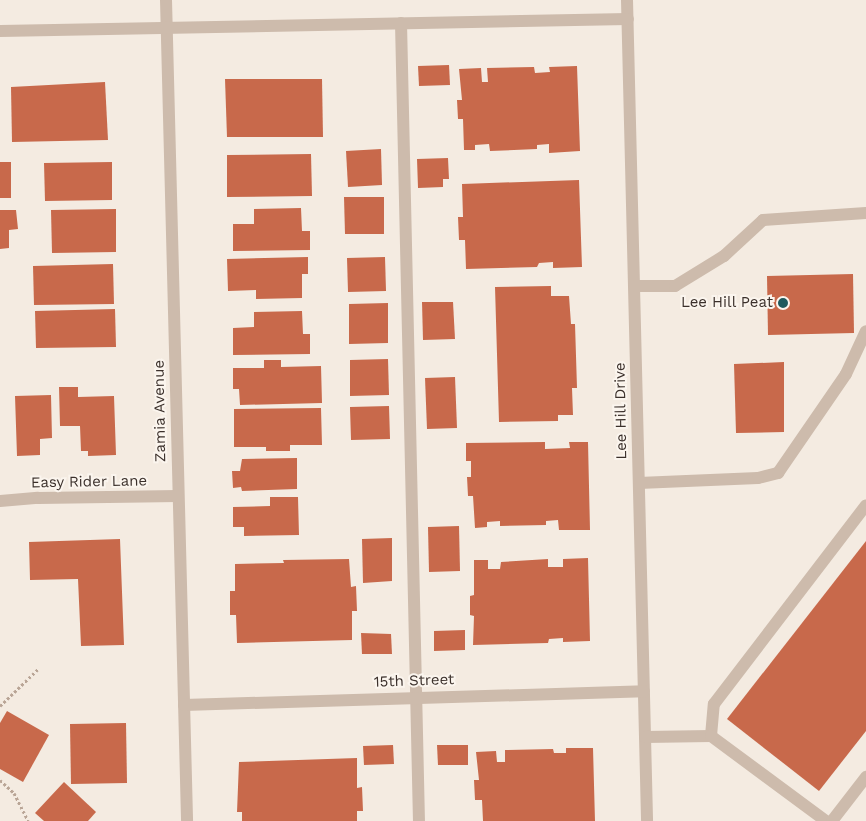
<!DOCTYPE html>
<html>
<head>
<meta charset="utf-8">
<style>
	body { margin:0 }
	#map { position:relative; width:866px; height:821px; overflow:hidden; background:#f4ebe1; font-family:"Work Sans",sans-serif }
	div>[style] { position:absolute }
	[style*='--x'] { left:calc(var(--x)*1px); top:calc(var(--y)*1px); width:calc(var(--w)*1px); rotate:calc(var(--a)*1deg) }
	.building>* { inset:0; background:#c8694b }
	.path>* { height:3px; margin-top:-1.5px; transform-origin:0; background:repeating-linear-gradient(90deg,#b9a596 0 2.5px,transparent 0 5px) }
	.minor>* { height:12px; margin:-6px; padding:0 6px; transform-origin:6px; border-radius:6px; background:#cdbbac }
	.dots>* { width:14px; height:14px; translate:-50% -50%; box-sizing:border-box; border:2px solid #fbf5ee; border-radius:50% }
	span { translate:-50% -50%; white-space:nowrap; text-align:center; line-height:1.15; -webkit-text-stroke:4px #fbf5ee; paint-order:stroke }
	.poi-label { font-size:15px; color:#3b302b }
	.right { translate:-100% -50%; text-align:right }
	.street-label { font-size:15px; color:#3b302b }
</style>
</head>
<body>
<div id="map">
	<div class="building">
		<i style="clip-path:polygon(449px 65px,450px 85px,419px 86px,418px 66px)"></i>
		<i style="clip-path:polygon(577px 66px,580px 151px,549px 153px,549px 144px,537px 145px,537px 149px,490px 151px,489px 144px,475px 145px,475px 150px,464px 150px,463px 119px,458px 119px,457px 100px,462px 100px,459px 69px,481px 68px,482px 82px,488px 82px,487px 68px,534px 67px,535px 73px,550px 72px,549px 67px)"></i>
		<i style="clip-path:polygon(225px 79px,322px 79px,323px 137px,227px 137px)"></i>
		<i style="clip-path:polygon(105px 82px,108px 140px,12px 142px,11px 87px)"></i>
		<i style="clip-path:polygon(381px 149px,382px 185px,348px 187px,346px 151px)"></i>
		<i style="clip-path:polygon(311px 154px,312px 196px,227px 197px,227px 155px)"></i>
		<i style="clip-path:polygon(448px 158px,449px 179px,443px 179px,443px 187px,418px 188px,417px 159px)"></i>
		<i style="clip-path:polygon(0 162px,11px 162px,11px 198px,0 198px)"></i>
		<i style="clip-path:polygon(112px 162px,112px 200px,45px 201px,44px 163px)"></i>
		<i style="clip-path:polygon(579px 180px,582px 267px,553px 268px,553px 262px,539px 263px,537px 267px,466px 269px,465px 240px,459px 240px,458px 217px,463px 217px,462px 184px)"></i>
		<i style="clip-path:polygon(344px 197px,384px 197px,384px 234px,345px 234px)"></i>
		<i style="clip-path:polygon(301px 208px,302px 231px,310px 231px,310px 250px,233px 251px,233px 224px,254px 224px,254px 209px)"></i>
		<i style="clip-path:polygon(116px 209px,116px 252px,52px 253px,51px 210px)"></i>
		<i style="clip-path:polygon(0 210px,16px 210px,18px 229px,9px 230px,9px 248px,0 249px)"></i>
		<i style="clip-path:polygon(308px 257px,308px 274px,302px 274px,302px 298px,256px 299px,256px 290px,228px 291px,227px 259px)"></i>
		<i style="clip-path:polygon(385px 257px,386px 291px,348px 292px,347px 258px)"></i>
		<i style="clip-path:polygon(113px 264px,114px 304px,34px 305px,33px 266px)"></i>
		<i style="clip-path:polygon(853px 274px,854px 333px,768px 335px,767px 276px)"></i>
		<i style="clip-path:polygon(551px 286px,551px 296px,569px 296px,571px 324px,575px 324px,577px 388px,572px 388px,573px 415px,558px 415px,558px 421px,499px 422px,495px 287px)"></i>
		<i style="clip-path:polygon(422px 302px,453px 302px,455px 339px,423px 340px)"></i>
		<i style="clip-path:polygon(388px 303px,388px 343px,349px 344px,349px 304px)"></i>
		<i style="clip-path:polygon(115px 309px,116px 347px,36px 348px,35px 311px)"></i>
		<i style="clip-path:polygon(302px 311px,303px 334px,310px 334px,310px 354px,233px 355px,233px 328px,254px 327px,254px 312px)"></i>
		<i style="clip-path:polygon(388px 359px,389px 395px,350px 396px,350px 360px)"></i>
		<i style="clip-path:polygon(264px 360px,281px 360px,281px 367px,321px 366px,322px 403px,240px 405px,239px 389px,233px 389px,233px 368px,264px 368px)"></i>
		<i style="clip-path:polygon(784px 362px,784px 432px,736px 433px,734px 364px)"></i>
		<i style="clip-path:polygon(455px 377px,457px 428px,427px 429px,425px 378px)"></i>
		<i style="clip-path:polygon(59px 387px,78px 387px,78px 397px,114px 396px,116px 455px,88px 456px,88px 451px,81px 451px,80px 426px,60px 426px)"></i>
		<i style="clip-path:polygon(51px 395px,52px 438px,40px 439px,40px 455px,17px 456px,15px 396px)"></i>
		<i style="clip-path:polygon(389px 406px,390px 439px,351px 440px,350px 407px)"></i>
		<i style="clip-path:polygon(321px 408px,322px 445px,290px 445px,290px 451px,266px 451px,266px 447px,234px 447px,234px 409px)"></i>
		<i style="clip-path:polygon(545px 442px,545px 449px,570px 448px,569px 442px,588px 442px,590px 530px,559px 530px,558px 520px,546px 521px,546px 525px,500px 526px,500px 521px,487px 522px,487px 527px,475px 528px,473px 496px,468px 496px,467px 477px,471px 477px,471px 461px,466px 461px,466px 443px)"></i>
		<i style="clip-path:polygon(297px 458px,297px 489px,242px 491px,241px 487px,233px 488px,232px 471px,240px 471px,242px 459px)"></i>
		<i style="clip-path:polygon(270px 497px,298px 497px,299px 535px,244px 536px,244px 527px,233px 527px,233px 507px,270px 506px)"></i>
		<i style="clip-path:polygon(459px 526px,460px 571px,429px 572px,428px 527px)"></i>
		<i style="clip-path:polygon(392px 538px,392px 581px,363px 583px,362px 539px)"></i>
		<i style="clip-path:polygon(120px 539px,124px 645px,81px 646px,78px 579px,30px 580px,29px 542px)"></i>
		<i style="clip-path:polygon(866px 541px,866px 731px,819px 791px,727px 719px)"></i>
		<i style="clip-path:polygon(588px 558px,590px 641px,563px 642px,563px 638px,549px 639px,548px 643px,473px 645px,474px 616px,470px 615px,470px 596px,474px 595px,474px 560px,488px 560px,488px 569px,500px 569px,501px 562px,548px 559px,548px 567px,563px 567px,563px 559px)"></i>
		<i style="clip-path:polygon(349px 559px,351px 587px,356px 586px,357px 611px,352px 611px,352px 640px,237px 643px,236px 615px,230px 615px,230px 591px,235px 591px,235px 564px,284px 563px,283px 560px)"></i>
		<i style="clip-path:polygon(465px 630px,465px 650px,434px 651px,434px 631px)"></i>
		<i style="clip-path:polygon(361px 633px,391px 634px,392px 654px,362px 654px)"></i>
		<i style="clip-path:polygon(7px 711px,49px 735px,23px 782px,0 769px,0 723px)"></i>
		<i style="clip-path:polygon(126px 723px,127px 783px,71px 784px,70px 724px)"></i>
		<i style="clip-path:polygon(393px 745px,394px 764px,364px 765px,363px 746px)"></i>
		<i style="clip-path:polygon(437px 745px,468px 745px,468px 765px,438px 765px)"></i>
		<i style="clip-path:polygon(566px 748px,593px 748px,595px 821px,483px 821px,482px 800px,475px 800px,474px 780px,479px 780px,476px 752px,496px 751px,497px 762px,505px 762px,505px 750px,553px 749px,554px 753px,566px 753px)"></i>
		<i style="clip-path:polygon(357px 758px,357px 788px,362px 787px,363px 811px,357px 811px,357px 821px,242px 821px,242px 812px,237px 812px,239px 762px)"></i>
		<i style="clip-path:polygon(64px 782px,96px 812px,88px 821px,44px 821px,35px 813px)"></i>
	</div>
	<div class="path">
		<i style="--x:0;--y:706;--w:53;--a:-44.2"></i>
		<i style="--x:0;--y:780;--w:19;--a:43"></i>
		<i style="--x:14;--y:793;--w:31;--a:63"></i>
	</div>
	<div class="minor">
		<i style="--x:166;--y:0;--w:821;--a:88.53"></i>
		<i style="--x:627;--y:0;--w:821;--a:88.6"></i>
		<i style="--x:401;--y:23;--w:798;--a:88.71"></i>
		<i style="--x:0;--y:31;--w:628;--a:-1.09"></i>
		<i style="--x:635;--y:286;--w:40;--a:0"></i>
		<i style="--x:675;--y:286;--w:57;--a:-31.5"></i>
		<i style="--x:724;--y:256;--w:53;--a:-42.7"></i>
		<i style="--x:763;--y:220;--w:103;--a:-3.9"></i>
		<i style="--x:639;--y:483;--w:119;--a:-2.4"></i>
		<i style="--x:758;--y:478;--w:21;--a:-14"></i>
		<i style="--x:778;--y:473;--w:120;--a:-55.5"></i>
		<i style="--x:846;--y:374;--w:47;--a:-65.1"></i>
		<i style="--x:0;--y:501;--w:38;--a:-5"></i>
		<i style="--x:38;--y:498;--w:140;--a:-0.8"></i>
		<i style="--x:184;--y:705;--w:460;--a:-1.7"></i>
		<i style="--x:711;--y:736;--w:32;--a:-85"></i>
		<i style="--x:714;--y:704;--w:250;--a:-52.6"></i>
		<i style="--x:645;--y:737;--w:66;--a:-0.9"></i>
		<i style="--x:711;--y:736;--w:143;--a:36.5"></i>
		<i style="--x:832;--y:821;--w:56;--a:-52.3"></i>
	</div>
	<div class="dots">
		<i style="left:783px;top:303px;background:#1f5a5e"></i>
	</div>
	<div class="poi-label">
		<span class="right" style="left:773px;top:303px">Lee Hill Peat</span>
	</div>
	<div class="street-label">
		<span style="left:160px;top:411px;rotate:-91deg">Zamia Avenue</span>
		<span style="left:621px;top:411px;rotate:-91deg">Lee Hill Drive</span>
		<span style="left:89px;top:482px;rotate:-1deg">Easy Rider Lane</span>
		<span style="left:414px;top:681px;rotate:-2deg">15th Street</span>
	</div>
</div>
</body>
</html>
